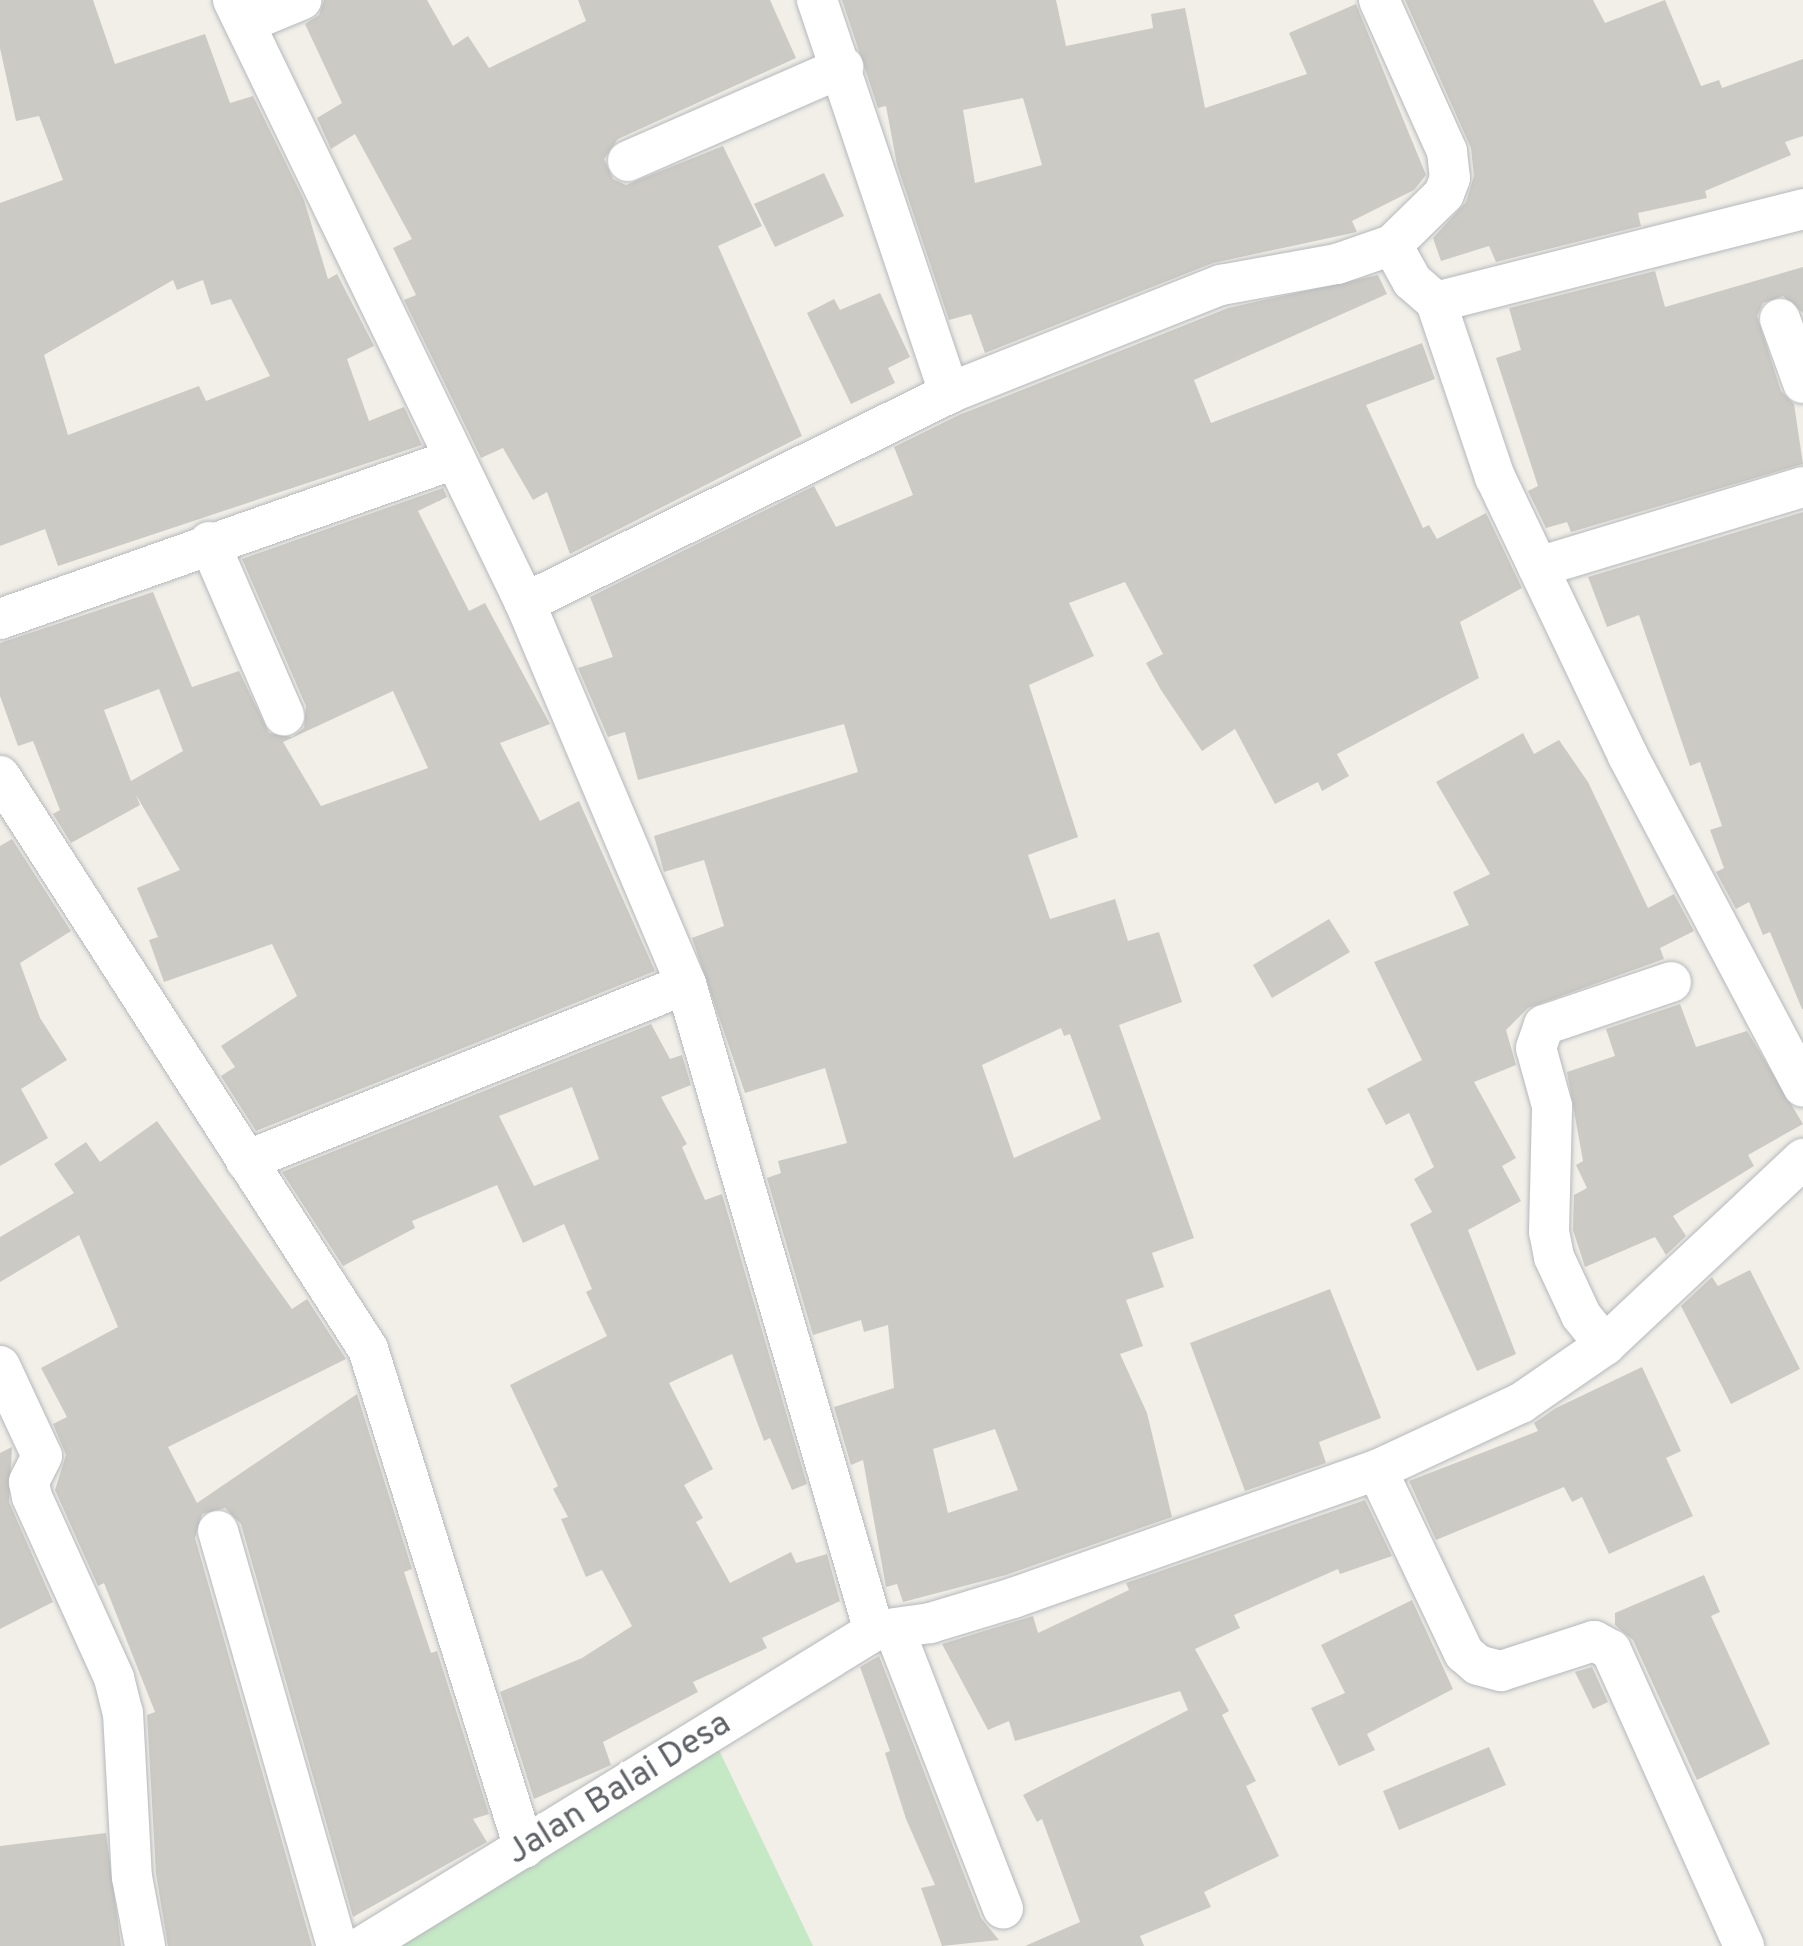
<!DOCTYPE html>
<html>
<head>
<meta charset="utf-8">
<style>
	body { margin:0 }
	#map { position:relative; width:1803px; height:1946px; overflow:hidden; background:#f1efe8; font-family:Overpass,sans-serif }
	div>[style] { position:absolute }
	[style*='--x'] { left:calc(var(--x)*1px); top:calc(var(--y)*1px); width:calc(var(--w)*1px); rotate:calc(var(--a)*1deg) }
	.green>* { inset:0; background:#c5e8c5 }
	.building>* { inset:0; background:#cccac5 }
	.roads { filter:drop-shadow(0 0 2px #b5b8bc) drop-shadow(0 0 2px #b5b8bc) }
	.minor>* { height:40px; margin:-20px; padding:0 20px; transform-origin:20px; border-radius:20px; background:#fff }
	span { translate:-50% -50%; white-space:nowrap; text-align:center; line-height:1.15; -webkit-text-stroke:8px #fff; paint-order:stroke }
	.street-label { font-size:35px; color:#5f6368 }
</style>
</head>
<body>
<div id="map">
	<div class="green">
		<i style="clip-path:polygon(717px 1746px,813px 1946px,402px 1946px)"></i>
	</div>
	<div class="building">
		<i style="clip-path:polygon(evenodd,0 0,93px 0,115px 64px,205px 34px,230px 103px,253px 96px,304px 200px,328px 279px,337px 274px,374px 346px,347px 359px,369px 421px,404px 407px,422px 445px,58px 566px,45px 529px,0 546px,0 203px,63px 180px,39px 116px,16px 121px,0 48px,0 0,173px 280px,177px 290px,203px 280px,211px 305px,231px 299px,270px 376px,206px 401px,199px 386px,68px 435px,44px 355px,173px 280px)"></i>
		<i style="clip-path:polygon(324px 0,427px 0,453px 46px,468px 36px,489px 68px,586px 21px,578px 0,770px 0,796px 58px,618px 139px,604px 159px,613px 179px,626px 185px,723px 146px,762px 226px,718px 246px,802px 436px,570px 554px,547px 492px,533px 500px,503px 448px,481px 458px,404px 300px,416px 295px,393px 248px,412px 239px,355px 134px,331px 149px,317px 118px,342px 103px,305px 24px,319px 15px)"></i>
		<i style="clip-path:polygon(evenodd,842px 0,1056px 0,1066px 46px,1153px 28px,1151px 14px,1185px 8px,1205px 108px,1307px 74px,1289px 33px,1356px 4px,1426px 175px,1414px 190px,1352px 221px,1357px 232px,1213px 263px,985px 353px,971px 314px,949px 320px,897px 165px,886px 106px,878px 108px,842px 0,1023px 98px,1042px 165px,975px 183px,963px 110px,1023px 98px)"></i>
		<i style="clip-path:polygon(1405px 0,1593px 0,1605px 23px,1665px 0,1701px 86px,1719px 80px,1722px 88px,1803px 59px,1803px 136px,1785px 142px,1791px 155px,1705px 191px,1707px 198px,1638px 213px,1641px 226px,1496px 262px,1489px 246px,1441px 261px,1433px 238px,1466px 202px,1474px 176px,1471px 148px)"></i>
		<i style="clip-path:polygon(824px 173px,844px 216px,775px 247px,754px 204px)"></i>
		<i style="clip-path:polygon(1803px 267px,1803px 313px,1783px 296px,1763px 303px,1757px 316px,1781px 391px,1794px 404px,1803px 464px,1571px 532px,1567px 522px,1546px 528px,1528px 491px,1538px 486px,1496px 358px,1521px 350px,1509px 308px,1655px 271px,1665px 307px)"></i>
		<i style="clip-path:polygon(evenodd,1378px 275px,1387px 294px,1194px 380px,1211px 423px,1422px 343px,1435px 379px,1366px 405px,1423px 528px,1429px 525px,1437px 539px,1486px 513px,1522px 588px,1460px 622px,1479px 678px,1337px 754px,1349px 776px,1322px 791px,1318px 782px,1275px 804px,1235px 729px,1202px 751px,1161px 690px,1146px 663px,1163px 654px,1125px 582px,1069px 603px,1094px 656px,1029px 685px,1078px 837px,1028px 855px,1050px 919px,1115px 899px,1128px 941px,1159px 932px,1182px 1002px,1119px 1025px,1194px 1238px,1152px 1253px,1164px 1287px,1126px 1300px,1143px 1346px,1120px 1354px,1147px 1413px,1172px 1517px,1006px 1575px,903px 1602px,897px 1584px,886px 1587px,863px 1460px,851px 1465px,834px 1407px,894px 1388px,888px 1325px,864px 1332px,861px 1320px,813px 1335px,767px 1178px,781px 1173px,778px 1161px,847px 1143px,825px 1068px,745px 1093px,692px 938px,724px 926px,704px 860px,664px 872px,654px 836px,858px 772px,844px 724px,638px 780px,625px 732px,608px 737px,578px 668px,613px 657px,590px 597px,814px 486px,836px 527px,913px 495px,894px 447px,959px 415px,1228px 308px,1378px 275px,1061px 1028px,1064px 1036px,1070px 1034px,1101px 1119px,1014px 1158px,982px 1065px,1061px 1028px,1378px 275px,995px 1429px,1018px 1490px,948px 1513px,933px 1449px,995px 1429px)"></i>
		<i style="clip-path:polygon(880px 293px,910px 357px,888px 368px,895px 383px,851px 404px,807px 313px,834px 299px,840px 310px)"></i>
		<i style="clip-path:polygon(evenodd,443px 488px,447px 497px,418px 511px,469px 611px,485px 603px,550px 724px,500px 743px,540px 821px,579px 801px,655px 971px,256px 1131px,221px 1076px,235px 1067px,221px 1046px,297px 996px,272px 944px,164px 982px,149px 940px,158px 937px,137px 888px,180px 870px,136px 795px,140px 805px,71px 843px,53px 814px,60px 810px,33px 741px,18px 746px,0 696px,0 643px,153px 592px,192px 687px,239px 671px,269px 733px,292px 737px,304px 728px,306px 706px,242px 559px,443px 488px,159px 689px,183px 751px,131px 781px,104px 710px,159px 689px,443px 488px,393px 691px,428px 768px,321px 806px,283px 742px,393px 691px)"></i>
		<i style="clip-path:polygon(1803px 512px,1803px 1009px,1802px 1009px,1770px 932px,1763px 935px,1749px 902px,1736px 909px,1716px 872px,1724px 868px,1710px 830px,1722px 826px,1700px 762px,1690px 766px,1639px 615px,1607px 627px,1588px 577px)"></i>
		<i style="clip-path:polygon(1523px 733px,1534px 754px,1559px 740px,1588px 782px,1648px 908px,1674px 894px,1694px 931px,1660px 948px,1664px 959px,1528px 1008px,1506px 1030px,1516px 1065px,1474px 1082px,1516px 1158px,1502px 1166px,1521px 1201px,1468px 1230px,1516px 1354px,1477px 1371px,1410px 1224px,1432px 1212px,1414px 1179px,1434px 1167px,1409px 1113px,1386px 1125px,1367px 1089px,1422px 1060px,1374px 962px,1469px 925px,1453px 892px,1490px 874px,1436px 782px)"></i>
		<i style="clip-path:polygon(12px 839px,71px 931px,20px 963px,40px 1018px,67px 1060px,21px 1089px,48px 1138px,0 1166px,0 846px)"></i>
		<i style="clip-path:polygon(1329px 919px,1350px 952px,1272px 998px,1253px 965px)"></i>
		<i style="clip-path:polygon(1680px 1004px,1696px 1047px,1747px 1031px,1803px 1124px,1748px 1155px,1754px 1166px,1673px 1216px,1686px 1236px,1666px 1255px,1655px 1237px,1585px 1267px,1573px 1230px,1574px 1195px,1587px 1188px,1576px 1165px,1583px 1161px,1567px 1072px,1615px 1056px,1606px 1029px)"></i>
		<i style="clip-path:polygon(evenodd,651px 1024px,670px 1059px,682px 1055px,691px 1085px,661px 1097px,687px 1144px,682px 1147px,705px 1200px,722px 1194px,807px 1484px,792px 1490px,770px 1438px,764px 1441px,732px 1354px,669px 1383px,713px 1469px,684px 1485px,703px 1518px,696px 1522px,730px 1583px,791px 1552px,796px 1563px,827px 1554px,840px 1601px,762px 1638px,767px 1648px,693px 1682px,698px 1692px,603px 1742px,611px 1765px,534px 1799px,500px 1692px,582px 1658px,632px 1626px,602px 1570px,586px 1577px,561px 1519px,568px 1517px,553px 1489px,558px 1486px,510px 1385px,607px 1336px,586px 1292px,592px 1289px,564px 1224px,523px 1243px,497px 1185px,412px 1221px,415px 1228px,343px 1266px,282px 1172px,651px 1024px,572px 1087px,599px 1159px,534px 1186px,499px 1116px,572px 1087px)"></i>
		<i style="clip-path:polygon(157px 1121px,292px 1309px,307px 1299px,346px 1359px,168px 1447px,197px 1503px,357px 1394px,412px 1569px,404px 1572px,431px 1653px,437px 1651px,489px 1814px,473px 1819px,487px 1842px,353px 1917px,241px 1524px,225px 1508px,202px 1514px,195px 1538px,312px 1946px,168px 1946px,156px 1874px,147px 1715px,155px 1712px,104px 1583px,98px 1586px,55px 1490px,66px 1455px,53px 1424px,67px 1417px,41px 1368px,118px 1327px,79px 1235px,0 1282px,0 1237px,74px 1193px,54px 1164px,86px 1142px,100px 1162px)"></i>
		<i style="clip-path:polygon(1750px 1270px,1800px 1369px,1731px 1404px,1681px 1306px,1712px 1277px,1718px 1286px)"></i>
		<i style="clip-path:polygon(1330px 1289px,1381px 1418px,1319px 1442px,1326px 1463px,1245px 1491px,1190px 1343px)"></i>
		<i style="clip-path:polygon(1642px 1367px,1681px 1451px,1666px 1458px,1693px 1516px,1609px 1554px,1582px 1497px,1572px 1502px,1564px 1487px,1436px 1540px,1409px 1481px,1538px 1431px,1534px 1423px,1556px 1408px)"></i>
		<i style="clip-path:polygon(12px 1447px,9px 1502px,53px 1602px,0 1629px,0 1453px)"></i>
		<i style="clip-path:polygon(1365px 1500px,1392px 1556px,1340px 1574px,1338px 1569px,1234px 1615px,1240px 1628px,1195px 1649px,1229px 1711px,1222px 1715px,1256px 1781px,1246px 1786px,1279px 1856px,1204px 1892px,1211px 1907px,1140px 1936px,1144px 1946px,1025px 1946px,1080px 1922px,1042px 1819px,1037px 1822px,1023px 1795px,1188px 1710px,1180px 1691px,1015px 1741px,1009px 1721px,988px 1730px,942px 1644px,1033px 1616px,1038px 1633px,1129px 1590px,1126px 1583px)"></i>
		<i style="clip-path:polygon(1704px 1575px,1720px 1612px,1711px 1616px,1770px 1744px,1697px 1780px,1633px 1640px,1615px 1625px,1615px 1613px)"></i>
		<i style="clip-path:polygon(1412px 1600px,1453px 1689px,1367px 1734px,1375px 1750px,1339px 1766px,1311px 1708px,1345px 1693px,1321px 1645px)"></i>
		<i style="clip-path:polygon(879px 1656px,981px 1918px,999px 1940px,942px 1946px,921px 1888px,935px 1885px,906px 1819px,885px 1753px,890px 1751px,860px 1667px)"></i>
		<i style="clip-path:polygon(1592px 1667px,1608px 1702px,1593px 1709px,1575px 1672px)"></i>
		<i style="clip-path:polygon(1489px 1747px,1506px 1785px,1399px 1830px,1383px 1791px)"></i>
		<i style="clip-path:polygon(106px 1833px,121px 1946px,0 1946px,0 1846px)"></i>
	</div>
	<div class="roads">
		<div class="minor">
			<i style="--x:233;--y:0;--w:670;--a:64.16"></i>
			<i style="--x:525;--y:603;--w:414;--a:67.1"></i>
			<i style="--x:686;--y:984;--w:674;--a:73.8"></i>
			<i style="--x:817;--y:0;--w:415;--a:71.4"></i>
			<i style="--x:1379;--y:0;--w:166;--a:65.8"></i>
			<i style="--x:1447;--y:151;--w:27;--a:84"></i>
			<i style="--x:1450;--y:178;--w:17;--a:111"></i>
			<i style="--x:1444;--y:194;--w:73;--a:135.6"></i>
			<i style="--x:245;--y:23;--w:61;--a:-22.3"></i>
			<i style="--x:628;--y:161;--w:235;--a:-23.6"></i>
			<i style="--x:1436;--y:302;--w:185;--a:71.4"></i>
			<i style="--x:1495;--y:477;--w:309;--a:64.5"></i>
			<i style="--x:1628;--y:756;--w:374;--a:62.1"></i>
			<i style="--x:1780;--y:319;--w:68;--a:70.2"></i>
			<i style="--x:209;--y:542;--w:189;--a:66.6"></i>
			<i style="--x:1538;--y:567;--w:277;--a:-16.8"></i>
			<i style="--x:525;--y:603;--w:473;--a:-26.3"></i>
			<i style="--x:949;--y:393;--w:293;--a:-21.7"></i>
			<i style="--x:1221;--y:285;--w:118;--a:-10.3"></i>
			<i style="--x:1337;--y:264;--w:58;--a:-19.1"></i>
			<i style="--x:1392;--y:245;--w:41;--a:60.9"></i>
			<i style="--x:1412;--y:281;--w:32;--a:41"></i>
			<i style="--x:1436;--y:302;--w:379;--a:-14.2"></i>
			<i style="--x:0;--y:619;--w:478;--a:-19.4"></i>
			<i style="--x:0;--y:776;--w:681;--a:57.29"></i>
			<i style="--x:368;--y:1349;--w:523;--a:72.64"></i>
			<i style="--x:246;--y:1161;--w:474;--a:-21.9"></i>
			<i style="--x:1605;--y:1345;--w:38;--a:-129"></i>
			<i style="--x:1581;--y:1315;--w:64;--a:-115"></i>
			<i style="--x:1554;--y:1257;--w:25;--a:-101"></i>
			<i style="--x:1549;--y:1232;--w:126;--a:-88.6"></i>
			<i style="--x:1552;--y:1106;--w:60;--a:-105.4"></i>
			<i style="--x:1536;--y:1048;--w:24;--a:-71"></i>
			<i style="--x:1544;--y:1025;--w:134;--a:-18.7"></i>
			<i style="--x:0;--y:1366;--w:99;--a:65"></i>
			<i style="--x:42;--y:1456;--w:29;--a:117"></i>
			<i style="--x:29;--y:1482;--w:15;--a:79"></i>
			<i style="--x:32;--y:1497;--w:199;--a:65.6"></i>
			<i style="--x:114;--y:1678;--w:36;--a:76"></i>
			<i style="--x:123;--y:1713;--w:164;--a:86.9"></i>
			<i style="--x:132;--y:1877;--w:70;--a:79.3"></i>
			<i style="--x:1377;--y:1470;--w:203;--a:64.6"></i>
			<i style="--x:1464;--y:1653;--w:18;--a:41"></i>
			<i style="--x:1478;--y:1665;--w:24;--a:15"></i>
			<i style="--x:1501;--y:1671;--w:98;--a:-17.9"></i>
			<i style="--x:1594;--y:1641;--w:19;--a:28"></i>
			<i style="--x:1611;--y:1650;--w:325;--a:65.8"></i>
			<i style="--x:218;--y:1531;--w:432;--a:74"></i>
			<i style="--x:894;--y:1629;--w:300;--a:68.7"></i>
			<i style="--x:363;--y:1946;--w:600;--a:-31.65"></i>
			<i style="--x:874;--y:1631;--w:57;--a:-8.1"></i>
			<i style="--x:930;--y:1623;--w:87;--a:-16.8"></i>
			<i style="--x:1013;--y:1598;--w:386;--a:-19.4"></i>
			<i style="--x:1377;--y:1470;--w:159;--a:-25"></i>
			<i style="--x:1521;--y:1403;--w:102;--a:-34.6"></i>
			<i style="--x:1605;--y:1345;--w:272;--a:-43.2"></i>
		</div>
	</div>
	<div class="street-label">
		<span style="left:619px;top:1789px;rotate:-32deg">Jalan Balai Desa</span>
	</div>
</div>
</body>
</html>
